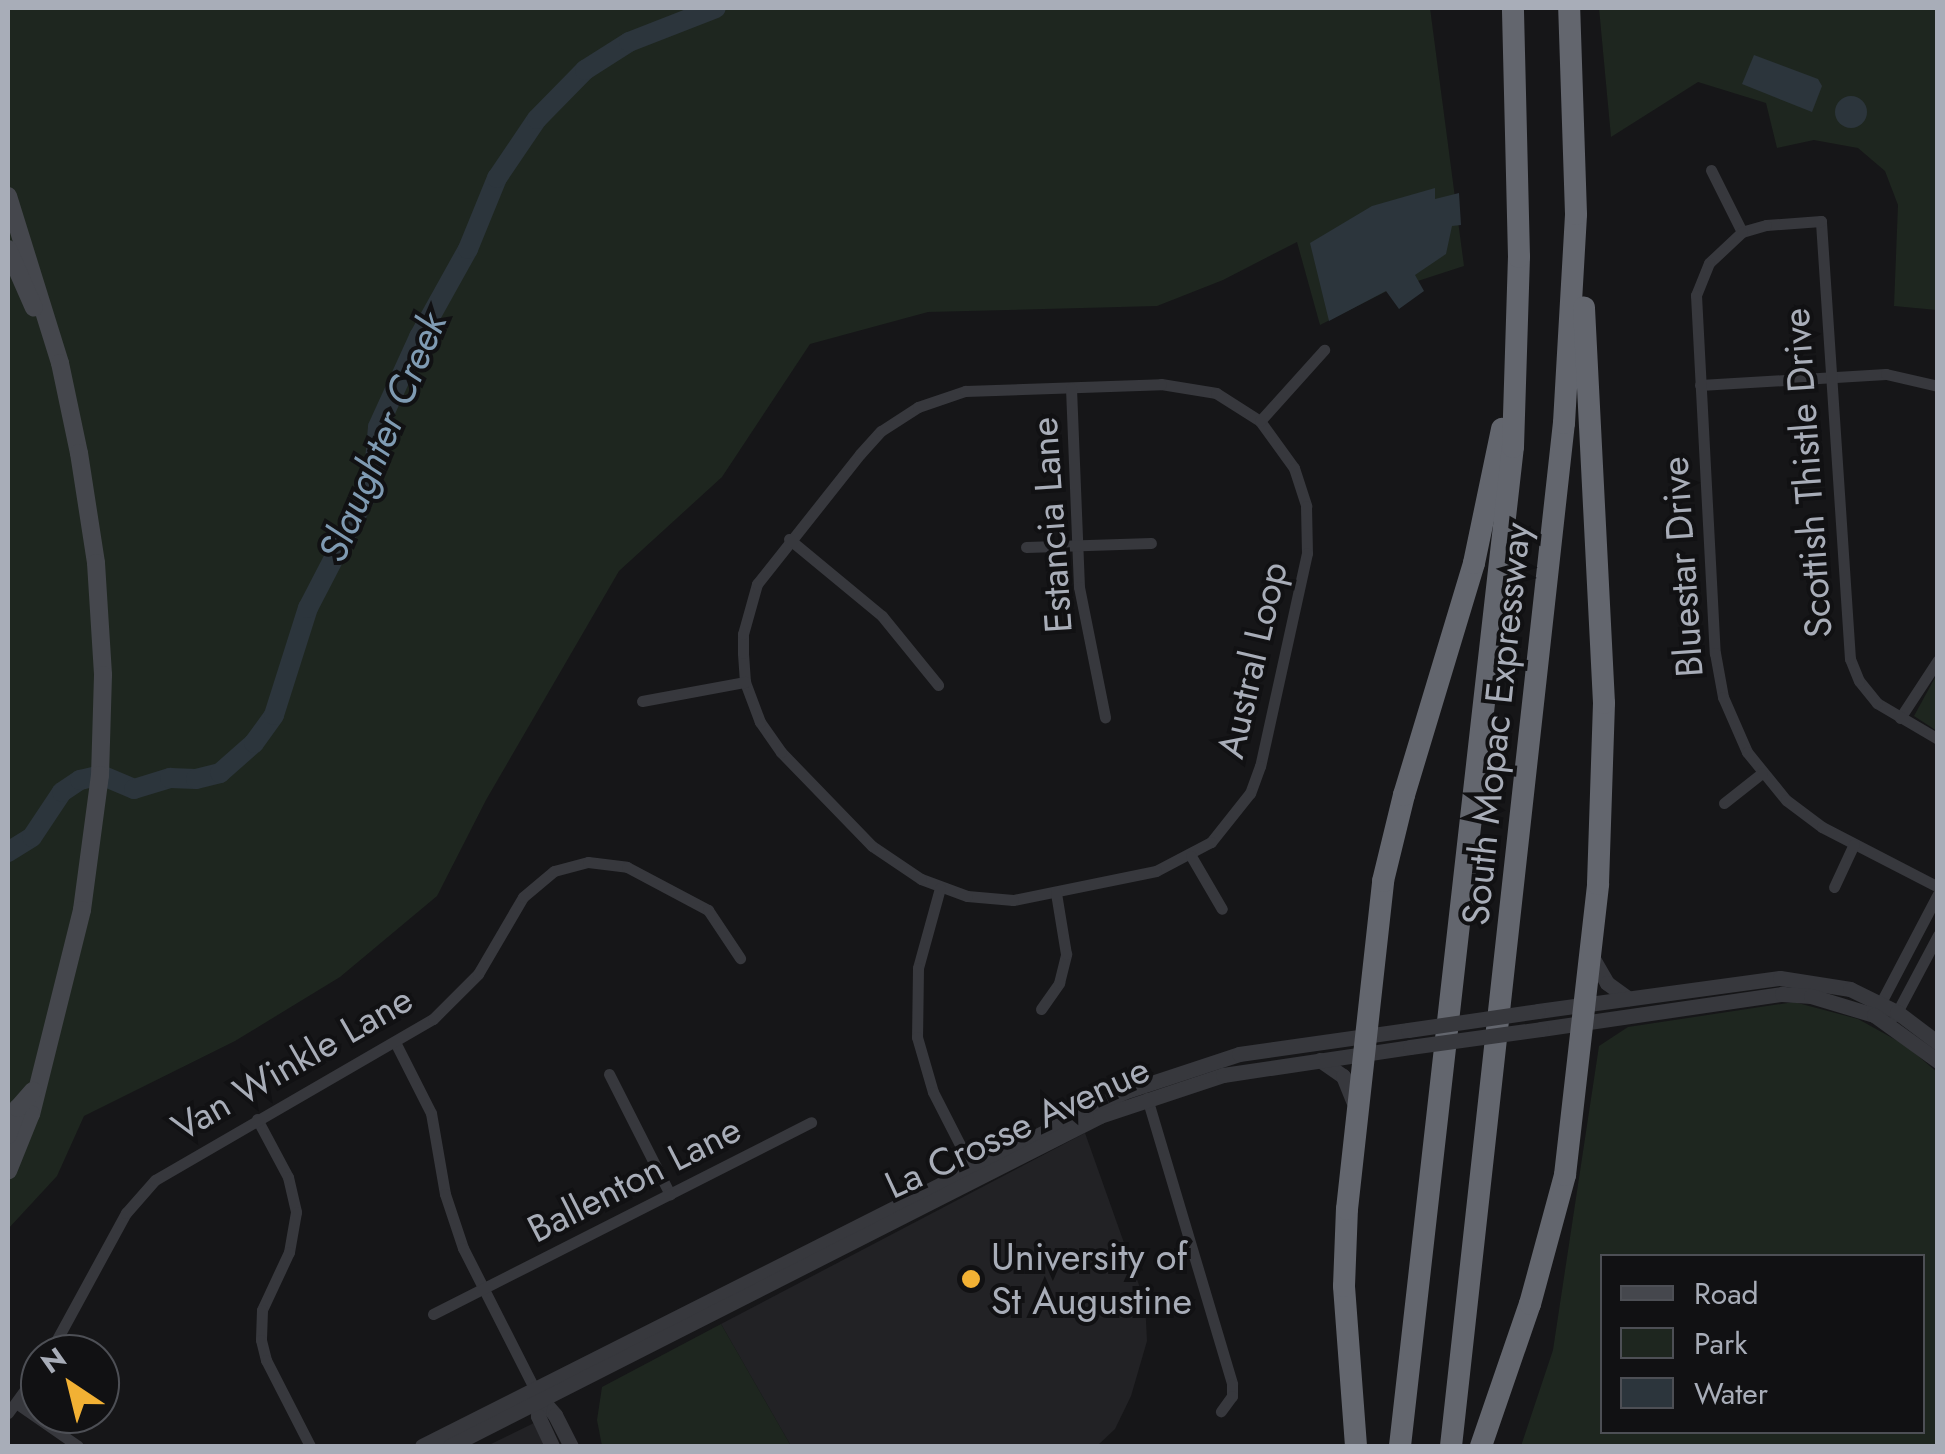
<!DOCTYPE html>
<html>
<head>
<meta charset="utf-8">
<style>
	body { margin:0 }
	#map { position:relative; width:1945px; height:1454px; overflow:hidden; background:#161618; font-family:Jost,sans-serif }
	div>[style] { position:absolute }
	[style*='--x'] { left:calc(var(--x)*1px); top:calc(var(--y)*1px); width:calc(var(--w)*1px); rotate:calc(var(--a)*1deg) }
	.built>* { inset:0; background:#222225 }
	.green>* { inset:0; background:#1e261f }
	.water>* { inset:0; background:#2c353c }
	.round { border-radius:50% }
	.river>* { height:20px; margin:-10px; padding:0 10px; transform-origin:10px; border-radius:10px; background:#2c353c }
	.minor>* { height:11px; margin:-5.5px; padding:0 5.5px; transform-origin:5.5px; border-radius:5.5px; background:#37383d }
	.tertiary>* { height:15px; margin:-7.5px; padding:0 7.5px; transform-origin:7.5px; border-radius:7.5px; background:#37383d }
	.secondary>* { height:18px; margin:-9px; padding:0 9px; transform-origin:9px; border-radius:9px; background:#45474d }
	.motorway>* { height:22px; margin:-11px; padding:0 11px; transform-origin:11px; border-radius:11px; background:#63666e }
	.tertiary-bridge>* { height:15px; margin:-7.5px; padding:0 7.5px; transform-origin:7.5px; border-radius:7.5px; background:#37383d }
	.dots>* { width:28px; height:28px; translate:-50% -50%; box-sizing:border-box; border:5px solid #111113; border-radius:50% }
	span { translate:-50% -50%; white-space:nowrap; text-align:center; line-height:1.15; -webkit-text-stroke:8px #111113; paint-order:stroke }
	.street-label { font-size:38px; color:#a8adb8 }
	.poi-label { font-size:38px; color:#a8adb8 }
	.left { translate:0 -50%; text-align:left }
	.water-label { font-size:40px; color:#7f9bb3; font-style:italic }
	.frame { position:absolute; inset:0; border:10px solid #a8adb8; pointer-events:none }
	.legend { position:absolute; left:1600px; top:1254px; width:325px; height:180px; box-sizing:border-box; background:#111113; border:2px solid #4d4f55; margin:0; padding:12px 18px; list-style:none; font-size:30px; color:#a8adb8 }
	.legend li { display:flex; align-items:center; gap:20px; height:50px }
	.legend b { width:50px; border:2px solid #4d4f55 }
	.north { position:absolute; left:20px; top:1334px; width:100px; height:100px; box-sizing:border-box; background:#111113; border:2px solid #4d4f55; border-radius:50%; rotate:325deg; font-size:28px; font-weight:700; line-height:40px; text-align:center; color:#a8adb8 }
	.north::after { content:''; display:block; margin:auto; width:35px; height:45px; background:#f2b134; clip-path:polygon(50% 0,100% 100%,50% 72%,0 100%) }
</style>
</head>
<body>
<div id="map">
	<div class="built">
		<i style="clip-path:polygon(1085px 1133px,1145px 1302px,1147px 1341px,1131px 1396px,1115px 1429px,1097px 1446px,791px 1446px,721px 1324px)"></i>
		<i style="clip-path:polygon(534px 1423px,546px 1446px,487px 1446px)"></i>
	</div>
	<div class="green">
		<i style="clip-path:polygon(8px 8px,1430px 8px,1464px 266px,1387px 291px,1320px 325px,1297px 242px,1223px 280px,1157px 306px,928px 312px,810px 344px,722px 477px,619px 571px,486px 800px,437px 896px,340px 977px,235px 1041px,84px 1116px,57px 1176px,8px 1229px)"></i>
		<i style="clip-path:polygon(1599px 8px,1937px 8px,1937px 310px,1894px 306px,1898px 205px,1885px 171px,1858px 148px,1814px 140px,1777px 148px,1766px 103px,1698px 82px,1611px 137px)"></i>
		<i style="clip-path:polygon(1937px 674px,1937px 731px,1914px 716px)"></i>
		<i style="clip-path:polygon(evenodd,1794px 1002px,1858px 1019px,1905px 1045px,1937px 1072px,1937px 1446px,1521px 1446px,1553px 1350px,1599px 1046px,1628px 1027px,1794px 1002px,1602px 1256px,1922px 1256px,1922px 1432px,1602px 1432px,1602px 1256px)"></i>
		<i style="clip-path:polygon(721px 1324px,791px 1446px,602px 1446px,597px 1420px,602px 1387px)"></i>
	</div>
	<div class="water">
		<i style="clip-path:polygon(1754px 55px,1818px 79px,1822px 86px,1812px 112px,1742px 84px)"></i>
		<i class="round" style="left:1835px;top:96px;width:32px;height:32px"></i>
		<i style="clip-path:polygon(1435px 188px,1435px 199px,1459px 193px,1461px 225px,1452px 226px,1446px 254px,1415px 275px,1424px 291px,1399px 309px,1386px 291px,1329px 321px,1310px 243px,1372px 206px)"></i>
	</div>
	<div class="river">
		<i style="--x:8;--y:852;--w:28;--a:-32"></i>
		<i style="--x:32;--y:837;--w:54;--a:-56.3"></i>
		<i style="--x:62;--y:792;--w:22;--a:-34"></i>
		<i style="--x:80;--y:780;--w:22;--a:-13"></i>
		<i style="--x:101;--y:775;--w:36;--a:23"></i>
		<i style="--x:134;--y:789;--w:38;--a:-17"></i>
		<i style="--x:170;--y:778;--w:26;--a:2"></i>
		<i style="--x:196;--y:779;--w:25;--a:-14"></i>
		<i style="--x:220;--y:773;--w:45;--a:-41.4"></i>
		<i style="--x:254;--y:743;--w:34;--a:-54"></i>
		<i style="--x:274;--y:715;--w:112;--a:-72.4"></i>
		<i style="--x:308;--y:608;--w:124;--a:-62.6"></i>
		<i style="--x:365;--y:498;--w:28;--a:-71"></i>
		<i style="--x:374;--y:472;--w:45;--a:-84.9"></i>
		<i style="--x:378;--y:427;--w:99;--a:-65.5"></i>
		<i style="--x:419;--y:337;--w:101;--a:-60.9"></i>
		<i style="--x:468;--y:249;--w:77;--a:-67.8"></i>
		<i style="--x:497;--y:178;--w:71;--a:-55.9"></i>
		<i style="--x:537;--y:119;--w:69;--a:-45.6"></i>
		<i style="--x:585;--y:70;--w:52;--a:-32.5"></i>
		<i style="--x:629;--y:42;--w:93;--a:-21.3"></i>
	</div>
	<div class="minor">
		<i style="--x:1711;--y:170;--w:69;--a:63.4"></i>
		<i style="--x:1161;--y:384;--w:56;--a:9.3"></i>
		<i style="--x:1216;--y:393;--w:52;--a:32.5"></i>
		<i style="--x:1260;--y:421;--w:58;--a:54.1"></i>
		<i style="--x:1294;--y:468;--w:40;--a:72"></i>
		<i style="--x:1306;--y:506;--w:47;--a:88.8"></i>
		<i style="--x:1307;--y:553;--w:218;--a:102.4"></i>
		<i style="--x:1260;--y:766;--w:29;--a:110"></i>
		<i style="--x:1250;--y:793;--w:63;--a:128.5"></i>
		<i style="--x:1211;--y:842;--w:62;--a:152.2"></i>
		<i style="--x:1156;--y:871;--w:146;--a:168.5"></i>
		<i style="--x:1013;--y:900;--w:46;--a:-175"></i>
		<i style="--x:967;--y:896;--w:49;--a:-159.7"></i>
		<i style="--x:921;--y:879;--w:59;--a:-146"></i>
		<i style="--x:872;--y:846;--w:131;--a:-134.1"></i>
		<i style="--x:781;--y:752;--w:37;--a:-125"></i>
		<i style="--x:760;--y:722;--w:43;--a:-110.6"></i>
		<i style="--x:745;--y:682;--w:29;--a:-94"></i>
		<i style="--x:743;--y:653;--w:19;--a:-90"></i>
		<i style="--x:743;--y:634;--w:52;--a:-74.4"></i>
		<i style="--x:757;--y:584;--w:166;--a:-51.6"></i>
		<i style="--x:860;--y:454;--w:31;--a:-48"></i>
		<i style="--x:881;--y:431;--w:44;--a:-33"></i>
		<i style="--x:918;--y:407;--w:50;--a:-18.8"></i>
		<i style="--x:965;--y:391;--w:196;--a:-2"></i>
		<i style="--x:1700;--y:385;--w:186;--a:-3.4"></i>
		<i style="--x:1886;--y:374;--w:53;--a:13"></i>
		<i style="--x:1071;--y:388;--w:199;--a:87.7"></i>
		<i style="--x:1079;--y:587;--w:133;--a:78.7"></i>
		<i style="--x:1260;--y:421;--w:96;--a:-48"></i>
		<i style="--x:789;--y:539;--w:121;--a:39.6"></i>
		<i style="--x:882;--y:616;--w:89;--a:50.9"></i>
		<i style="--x:1026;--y:547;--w:125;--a:-1.8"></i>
		<i style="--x:642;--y:701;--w:105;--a:-10.5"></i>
		<i style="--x:1900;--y:718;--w:69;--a:-56.8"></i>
		<i style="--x:1938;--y:739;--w:71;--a:-149.5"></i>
		<i style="--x:1877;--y:703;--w:28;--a:-129"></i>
		<i style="--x:1859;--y:681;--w:24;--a:-112"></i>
		<i style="--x:1850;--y:659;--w:439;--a:-93.8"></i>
		<i style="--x:1821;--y:221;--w:55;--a:175.8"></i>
		<i style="--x:1766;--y:225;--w:25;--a:164"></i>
		<i style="--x:1742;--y:232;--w:45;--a:136.8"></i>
		<i style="--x:1709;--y:263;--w:35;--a:112"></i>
		<i style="--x:1696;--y:295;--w:359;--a:87"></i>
		<i style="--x:1715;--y:653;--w:45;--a:79.7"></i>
		<i style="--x:1723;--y:697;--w:60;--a:66.4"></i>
		<i style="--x:1747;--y:752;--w:62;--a:50.9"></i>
		<i style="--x:1786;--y:800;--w:45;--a:36.9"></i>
		<i style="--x:1822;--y:827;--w:131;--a:27.3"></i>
		<i style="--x:1724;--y:803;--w:48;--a:-38.3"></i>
		<i style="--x:1191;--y:856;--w:61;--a:59.7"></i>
		<i style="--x:1834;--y:887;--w:47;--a:-65.1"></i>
		<i style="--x:940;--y:888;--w:83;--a:105.4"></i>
		<i style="--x:918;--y:968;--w:69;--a:90.8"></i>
		<i style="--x:917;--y:1037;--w:57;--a:73.8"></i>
		<i style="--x:933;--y:1092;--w:92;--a:62.9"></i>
		<i style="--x:1041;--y:1009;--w:32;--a:-55"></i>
		<i style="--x:1059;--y:983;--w:30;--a:-76"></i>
		<i style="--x:1066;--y:954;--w:62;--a:-99.3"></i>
		<i style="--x:1877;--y:1010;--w:131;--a:-62.3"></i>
		<i style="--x:1895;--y:1016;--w:92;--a:-62"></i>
		<i style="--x:396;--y:1044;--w:77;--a:63.1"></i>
		<i style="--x:431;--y:1113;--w:82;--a:80.2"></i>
		<i style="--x:445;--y:1194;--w:57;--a:71.6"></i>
		<i style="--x:463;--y:1248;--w:159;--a:63.1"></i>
		<i style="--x:609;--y:1074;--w:135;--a:63.1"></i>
		<i style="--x:1147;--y:1098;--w:298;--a:73.4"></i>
		<i style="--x:1232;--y:1384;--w:12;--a:90"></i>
		<i style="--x:1232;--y:1396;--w:19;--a:126"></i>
		<i style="--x:257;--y:1119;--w:66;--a:61.9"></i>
		<i style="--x:288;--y:1177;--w:36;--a:77"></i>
		<i style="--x:296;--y:1212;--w:41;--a:99.9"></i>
		<i style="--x:289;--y:1252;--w:64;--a:115"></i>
		<i style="--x:262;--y:1310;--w:30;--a:92"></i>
		<i style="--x:261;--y:1340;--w:21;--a:76"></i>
		<i style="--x:266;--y:1360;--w:97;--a:62.9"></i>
		<i style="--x:433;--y:1314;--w:424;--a:-26.9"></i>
		<i style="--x:49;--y:1354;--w:161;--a:-61.4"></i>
		<i style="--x:126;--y:1213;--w:44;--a:-48.7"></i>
		<i style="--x:155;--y:1180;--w:321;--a:-30.1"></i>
		<i style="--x:433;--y:1019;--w:64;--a:-45"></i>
		<i style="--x:478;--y:974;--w:89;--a:-59.7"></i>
		<i style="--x:523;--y:897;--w:40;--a:-40"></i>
		<i style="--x:554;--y:871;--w:35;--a:-15"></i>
		<i style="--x:588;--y:862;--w:39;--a:7"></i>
		<i style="--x:627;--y:867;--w:92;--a:28"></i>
		<i style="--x:708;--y:910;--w:58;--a:56.3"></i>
		<i style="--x:16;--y:1403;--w:75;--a:34.7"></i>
		<i style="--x:8;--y:1413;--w:54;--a:-54"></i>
	</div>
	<div class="tertiary">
		<i style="--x:1592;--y:957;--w:30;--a:60"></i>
		<i style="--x:1607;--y:983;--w:26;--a:36"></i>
		<i style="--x:1538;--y:1011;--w:244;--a:-7.8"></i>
		<i style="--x:1780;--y:978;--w:71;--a:8.9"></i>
		<i style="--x:1850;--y:989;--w:52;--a:26.1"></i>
		<i style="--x:1897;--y:1012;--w:51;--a:37.1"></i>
		<i style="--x:1541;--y:1029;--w:244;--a:-8.3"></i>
		<i style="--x:1782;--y:994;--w:29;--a:4"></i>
		<i style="--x:1811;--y:996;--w:66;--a:16.8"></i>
		<i style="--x:1874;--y:1015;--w:79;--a:35.7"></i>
		<i style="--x:1320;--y:1060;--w:28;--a:35"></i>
		<i style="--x:1343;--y:1076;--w:27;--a:68"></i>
		<i style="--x:536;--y:1393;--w:29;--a:49"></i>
		<i style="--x:555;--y:1415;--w:35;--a:63"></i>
		<i style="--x:540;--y:1401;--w:15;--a:98"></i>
		<i style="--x:538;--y:1416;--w:33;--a:65"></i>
		<i style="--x:422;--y:1446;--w:786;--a:-26.76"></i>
		<i style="--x:1124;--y:1092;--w:121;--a:-18.3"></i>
		<i style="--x:1239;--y:1054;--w:171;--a:-8.1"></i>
		<i style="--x:450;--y:1446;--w:729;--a:-26.92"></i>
		<i style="--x:1100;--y:1116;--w:130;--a:-18.4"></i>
		<i style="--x:1223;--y:1075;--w:189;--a:-8.5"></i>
	</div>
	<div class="secondary">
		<i style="--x:8;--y:196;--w:175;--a:72.7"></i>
		<i style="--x:60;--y:363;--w:92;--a:78.1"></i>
		<i style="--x:79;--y:453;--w:111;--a:81.2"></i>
		<i style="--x:96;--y:563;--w:112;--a:86.4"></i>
		<i style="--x:103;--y:675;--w:100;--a:91.7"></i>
		<i style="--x:100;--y:775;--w:136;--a:97.6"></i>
		<i style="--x:82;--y:910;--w:210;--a:104"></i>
		<i style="--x:31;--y:1114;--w:61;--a:112"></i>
		<i style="--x:8;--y:249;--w:64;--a:66.2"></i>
		<i style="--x:8;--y:1135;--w:29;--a:-70"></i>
		<i style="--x:18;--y:1108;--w:23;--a:-49"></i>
	</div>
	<div class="motorway">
		<i style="--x:1356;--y:1446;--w:160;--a:-94.3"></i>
		<i style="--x:1344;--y:1286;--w:77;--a:-87.8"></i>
		<i style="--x:1347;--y:1209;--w:330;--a:-83.7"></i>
		<i style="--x:1383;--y:881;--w:89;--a:-76.3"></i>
		<i style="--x:1404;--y:795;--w:242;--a:-73.2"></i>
		<i style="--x:1474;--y:563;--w:137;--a:-78.2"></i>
		<i style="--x:1400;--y:1446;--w:1005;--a:-83.55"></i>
		<i style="--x:1513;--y:447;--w:190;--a:-88.2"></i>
		<i style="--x:1519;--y:257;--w:249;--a:-91.4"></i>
		<i style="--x:1451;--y:1446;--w:1029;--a:-83.7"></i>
		<i style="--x:1564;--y:423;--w:209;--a:-86.7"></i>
		<i style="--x:1576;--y:214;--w:206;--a:-91.9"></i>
		<i style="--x:1481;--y:1446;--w:150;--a:-71"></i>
		<i style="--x:1530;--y:1304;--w:134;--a:-74.8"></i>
		<i style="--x:1565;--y:1175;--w:293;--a:-83.5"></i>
		<i style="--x:1598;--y:884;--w:181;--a:-88.1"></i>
		<i style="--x:1604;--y:703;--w:396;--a:-92.9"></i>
	</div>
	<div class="tertiary-bridge">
		<i style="--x:1408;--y:1030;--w:131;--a:-8.3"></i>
		<i style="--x:1410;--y:1047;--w:132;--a:-7.8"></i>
	</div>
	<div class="dots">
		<i style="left:971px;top:1279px;background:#f2b134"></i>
	</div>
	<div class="street-label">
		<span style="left:1807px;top:473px;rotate:-94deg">Scottish Thistle Drive</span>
		<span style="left:1051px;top:525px;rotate:-94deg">Estancia Lane</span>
		<span style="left:1682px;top:567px;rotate:-94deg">Bluestar Drive</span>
		<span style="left:1252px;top:660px;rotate:-77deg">Austral Loop</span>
		<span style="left:1496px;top:724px;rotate:-84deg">South Mopac Expressway</span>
		<span style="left:292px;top:1063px;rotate:-30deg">Van Winkle Lane</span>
		<span style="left:1017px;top:1127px;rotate:-25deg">La Crosse Avenue</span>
		<span style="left:634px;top:1179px;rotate:-27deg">Ballenton Lane</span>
	</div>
	<div class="poi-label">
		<span class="left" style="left:991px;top:1279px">University of<br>St Augustine</span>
	</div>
	<div class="water-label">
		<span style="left:382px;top:437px;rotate:-67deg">Slaughter Creek</span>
	</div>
	<div class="frame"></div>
	<ul class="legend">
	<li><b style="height:12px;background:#45474d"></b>Road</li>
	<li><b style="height:28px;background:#1e261f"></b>Park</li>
	<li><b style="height:28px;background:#2c353c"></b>Water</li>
	</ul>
	<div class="north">N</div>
</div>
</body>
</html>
